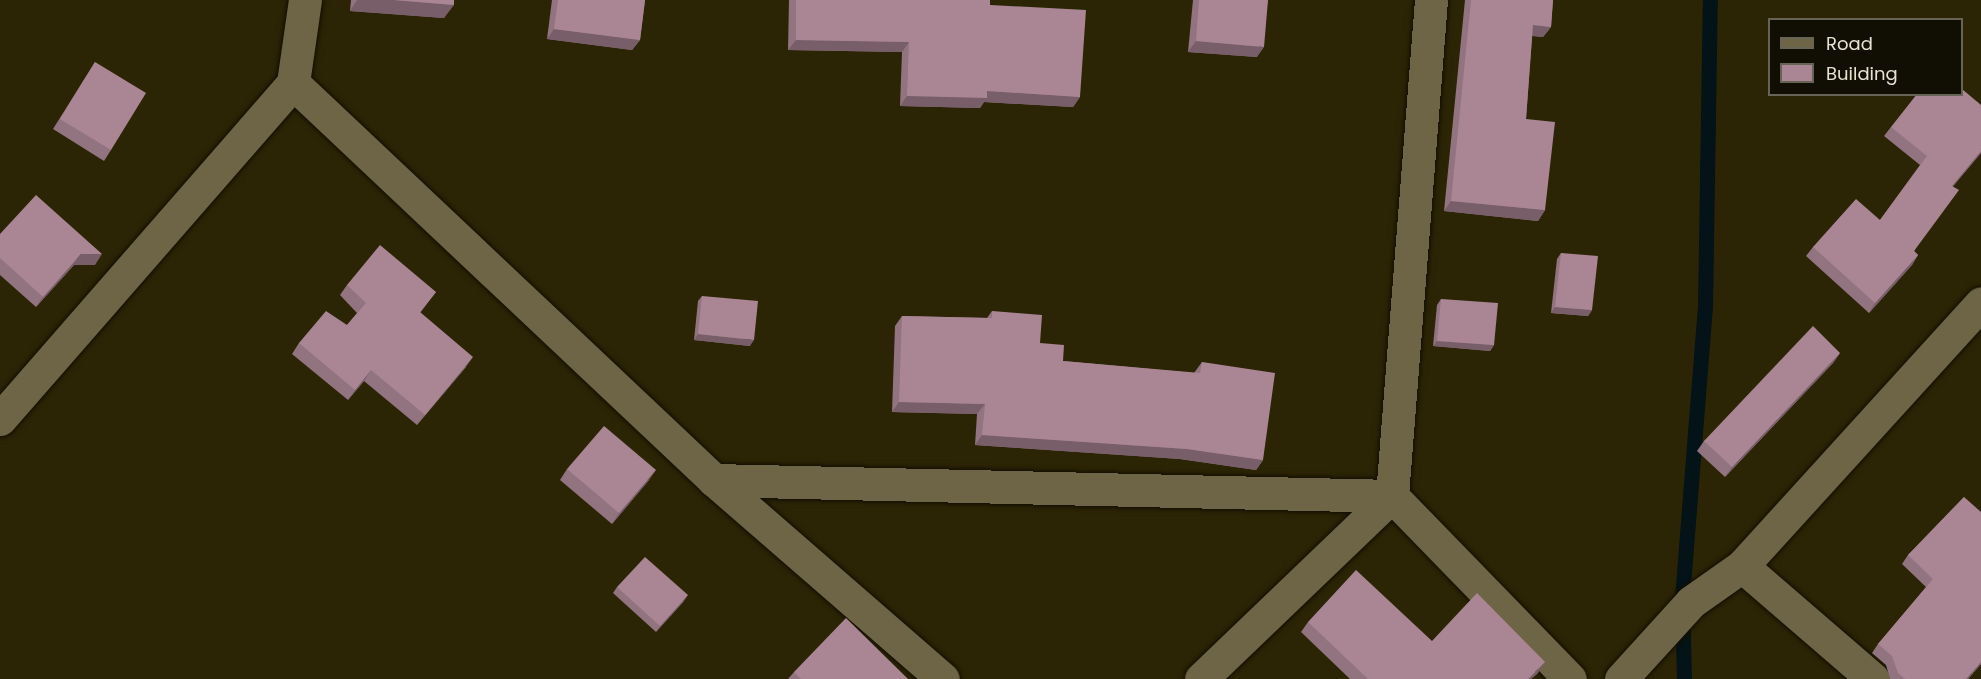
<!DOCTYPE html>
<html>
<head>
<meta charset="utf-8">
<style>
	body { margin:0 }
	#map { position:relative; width:1981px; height:679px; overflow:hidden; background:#2c2505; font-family:Poppins,sans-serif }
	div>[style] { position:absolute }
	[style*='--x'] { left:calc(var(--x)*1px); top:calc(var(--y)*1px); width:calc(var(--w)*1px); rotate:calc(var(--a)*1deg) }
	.stream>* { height:15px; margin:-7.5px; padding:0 7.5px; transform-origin:7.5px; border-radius:7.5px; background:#041317 }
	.roads { filter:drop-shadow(0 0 2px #130e00) drop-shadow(0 0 2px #130e00) }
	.minor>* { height:33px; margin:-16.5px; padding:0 16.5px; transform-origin:16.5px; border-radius:16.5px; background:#6d6545 }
	.wall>* { inset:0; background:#927380 }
	.shaded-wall>* { inset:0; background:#775e68 }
	.building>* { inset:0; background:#aa8695 }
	span { translate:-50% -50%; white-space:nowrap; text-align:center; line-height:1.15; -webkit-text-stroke:6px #110e03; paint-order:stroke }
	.legend { position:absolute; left:1768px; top:18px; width:195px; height:78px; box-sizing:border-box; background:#110e03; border:2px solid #676355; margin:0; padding:8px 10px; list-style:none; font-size:18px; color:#e7e3d1 }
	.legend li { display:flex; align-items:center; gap:12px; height:30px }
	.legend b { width:30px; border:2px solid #676355 }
</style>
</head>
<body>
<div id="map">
	<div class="stream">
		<i style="--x:1684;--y:679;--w:81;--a:-91.4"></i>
		<i style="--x:1682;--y:598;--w:292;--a:-85.5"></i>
		<i style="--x:1705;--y:307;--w:307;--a:-89.1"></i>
	</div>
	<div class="roads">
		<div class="minor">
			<i style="--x:1431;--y:0;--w:498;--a:94.5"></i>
			<i style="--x:1392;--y:496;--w:255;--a:45.8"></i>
			<i style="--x:293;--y:83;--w:579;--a:43.32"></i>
			<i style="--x:714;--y:480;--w:303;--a:41"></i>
			<i style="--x:0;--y:419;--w:446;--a:-48.9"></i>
			<i style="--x:293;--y:83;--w:84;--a:-81.8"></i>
			<i style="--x:714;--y:480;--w:678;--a:1.35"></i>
			<i style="--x:1742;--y:566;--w:173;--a:40.8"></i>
			<i style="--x:1201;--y:679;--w:265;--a:-43.8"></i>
			<i style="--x:1621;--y:679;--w:104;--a:-47.7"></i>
			<i style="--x:1691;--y:602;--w:62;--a:-35.2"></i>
			<i style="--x:1742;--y:566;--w:355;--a:-47.7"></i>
		</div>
	</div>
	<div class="wall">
		<i style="clip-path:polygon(351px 0,454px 0,444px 18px,350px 11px)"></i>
		<i style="clip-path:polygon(552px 0,645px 0,640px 40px,632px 50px,547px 39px)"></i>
		<i style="clip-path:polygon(789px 0,990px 0,990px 5px,1080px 97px,1073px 107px,984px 102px,980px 108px,900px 106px,902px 52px,788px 50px)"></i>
		<i style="clip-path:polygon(1193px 0,1268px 0,1257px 57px,1188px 52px)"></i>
		<i style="clip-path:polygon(1465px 0,1553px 0,1551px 27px,1543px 37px,1532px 36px,1526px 119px,1545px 210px,1538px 221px,1444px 211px)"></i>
		<i style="clip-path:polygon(95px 62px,111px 150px,104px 161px,53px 129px)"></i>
		<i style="clip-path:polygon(1981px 105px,1981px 153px,1953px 186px,1914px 251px,1918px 255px,1912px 265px,1869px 313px,1806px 256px,1813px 247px,1880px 220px,1920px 165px,1884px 136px,1891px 127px)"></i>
		<i style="clip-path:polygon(0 234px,95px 265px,74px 265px,36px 307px,0 275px)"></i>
		<i style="clip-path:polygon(1561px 253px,1592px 310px,1588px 316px,1551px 313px,1557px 259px)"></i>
		<i style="clip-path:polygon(347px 285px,436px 292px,420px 313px,466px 367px,417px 425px,364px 381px,348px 400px,292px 354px,299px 343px,347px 325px,357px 313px,340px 295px)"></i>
		<i style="clip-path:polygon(702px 296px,750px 346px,694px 340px,698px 301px)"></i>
		<i style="clip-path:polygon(1441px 299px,1494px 345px,1490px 351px,1433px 346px,1437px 305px)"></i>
		<i style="clip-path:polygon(992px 311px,1040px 343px,1063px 361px,1194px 373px,1202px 362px,1263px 460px,1256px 470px,1180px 459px,975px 445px,977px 414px,892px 412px,895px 326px,902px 316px,987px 318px)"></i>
		<i style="clip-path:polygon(1840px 353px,1833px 363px,1725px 477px,1697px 451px,1704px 441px)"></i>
		<i style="clip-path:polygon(567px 469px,649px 480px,612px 524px,560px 480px)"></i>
		<i style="clip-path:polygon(1964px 497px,1981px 664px,1968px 679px,1890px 679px,1886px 665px,1872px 653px,1878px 644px,1926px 587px,1902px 564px,1908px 555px)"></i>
		<i style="clip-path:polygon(617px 587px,684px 601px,656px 632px,613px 593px)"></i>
		<i style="clip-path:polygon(1308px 622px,1432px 641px,1538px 673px,1531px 679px,1350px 679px,1301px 632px)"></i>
		<i style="clip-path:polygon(794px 672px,908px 679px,788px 679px)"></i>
	</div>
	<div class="shaded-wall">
		<i style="clip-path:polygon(357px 0,394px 0,454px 5px,444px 18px,350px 11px)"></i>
		<i style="clip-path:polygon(1533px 25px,1551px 27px,1543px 37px,1526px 35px)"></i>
		<i style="clip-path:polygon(554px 29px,640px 40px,632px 50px,547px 39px)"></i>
		<i style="clip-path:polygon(796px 40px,909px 42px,902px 52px,788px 50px)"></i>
		<i style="clip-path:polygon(1196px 41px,1264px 47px,1257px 57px,1188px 52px)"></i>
		<i style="clip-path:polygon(987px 91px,1080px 97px,1073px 107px,984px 102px,980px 108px,900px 106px,907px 96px)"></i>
		<i style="clip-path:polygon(1981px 151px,1981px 153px,1946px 195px,1952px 186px)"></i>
		<i style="clip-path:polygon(1451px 201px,1545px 210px,1538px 221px,1444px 211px)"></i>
		<i style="clip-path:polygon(81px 254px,102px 254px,95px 265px,74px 265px,36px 307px,43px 297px)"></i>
		<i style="clip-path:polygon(1918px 255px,1912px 265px,1869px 313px,1875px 303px)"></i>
		<i style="clip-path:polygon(1555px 307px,1592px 310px,1588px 316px,1551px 313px)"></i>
		<i style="clip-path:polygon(698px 334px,754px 340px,750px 346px,694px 340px)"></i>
		<i style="clip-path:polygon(1437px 341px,1494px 345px,1490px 351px,1433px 346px)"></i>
		<i style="clip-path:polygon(1840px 353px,1833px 363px,1725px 477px,1732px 467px)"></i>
		<i style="clip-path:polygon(473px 357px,466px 367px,417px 425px,425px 415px)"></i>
		<i style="clip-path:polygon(371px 370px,364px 381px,348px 400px,355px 390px)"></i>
		<i style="clip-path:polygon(899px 402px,985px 404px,977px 414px,892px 412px)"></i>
		<i style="clip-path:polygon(982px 435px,1187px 449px,1263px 460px,1256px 470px,1180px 459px,975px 445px)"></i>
		<i style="clip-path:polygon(656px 470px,649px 480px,612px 524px,619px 513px)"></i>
		<i style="clip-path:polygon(688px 595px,684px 601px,656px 632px,660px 626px)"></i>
		<i style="clip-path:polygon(1545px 662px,1538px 673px,1531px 679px,1528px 679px)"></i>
		<i style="clip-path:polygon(1981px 662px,1981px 664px,1968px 679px,1966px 679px)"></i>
	</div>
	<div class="building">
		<i style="clip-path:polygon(394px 0,454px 0,454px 5px)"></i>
		<i style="clip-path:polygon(558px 0,645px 0,640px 40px,554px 29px)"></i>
		<i style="clip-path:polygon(796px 0,990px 0,990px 5px,1086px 10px,1080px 97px,987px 91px,987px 98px,907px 96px,909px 42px,796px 40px)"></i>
		<i style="clip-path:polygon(1199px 0,1268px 0,1264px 47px,1196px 41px)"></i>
		<i style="clip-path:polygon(1471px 0,1553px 0,1551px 27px,1533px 25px,1526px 119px,1555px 122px,1545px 210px,1451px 201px)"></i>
		<i style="clip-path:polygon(95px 62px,146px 93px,111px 150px,60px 119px)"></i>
		<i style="clip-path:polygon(1962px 89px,1981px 105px,1981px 151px,1952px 186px,1959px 190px,1914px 251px,1918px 255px,1875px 303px,1813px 247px,1856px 199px,1880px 220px,1927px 156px,1891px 127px,1917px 94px,1962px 94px)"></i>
		<i style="clip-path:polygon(36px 195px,102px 254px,81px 254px,43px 297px,0 258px,0 234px)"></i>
		<i style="clip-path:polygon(380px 245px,436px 292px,420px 312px,473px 357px,425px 415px,371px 370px,355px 390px,299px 343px,326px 311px,347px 325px,366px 303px,347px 285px)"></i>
		<i style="clip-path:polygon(1561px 253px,1598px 256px,1592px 310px,1555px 307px)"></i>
		<i style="clip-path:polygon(702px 296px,758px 301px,754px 340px,698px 334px)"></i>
		<i style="clip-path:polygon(1441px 299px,1498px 303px,1494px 345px,1437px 341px)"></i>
		<i style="clip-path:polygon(992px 311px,1042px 315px,1040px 343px,1064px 345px,1063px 361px,1200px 373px,1202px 362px,1275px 373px,1263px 460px,1187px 449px,982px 435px,985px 404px,899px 402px,902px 316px,992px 318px)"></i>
		<i style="clip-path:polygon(1813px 326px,1840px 353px,1732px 467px,1704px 441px)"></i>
		<i style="clip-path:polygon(604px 426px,656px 470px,619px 513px,567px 469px)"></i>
		<i style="clip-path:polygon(1964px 497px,1981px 512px,1981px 662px,1966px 679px,1905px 679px,1898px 673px,1892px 656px,1878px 644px,1933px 579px,1908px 555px)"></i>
		<i style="clip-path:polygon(645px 557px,688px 595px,660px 626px,617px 587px)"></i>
		<i style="clip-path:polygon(1356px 570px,1432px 641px,1477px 593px,1545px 662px,1528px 679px,1368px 679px,1308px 622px)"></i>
		<i style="clip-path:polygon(846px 618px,908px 679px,801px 679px,794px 672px)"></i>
	</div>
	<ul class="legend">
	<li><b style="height:8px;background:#6d6545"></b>Road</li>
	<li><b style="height:16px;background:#aa8695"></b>Building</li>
	</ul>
</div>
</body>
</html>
